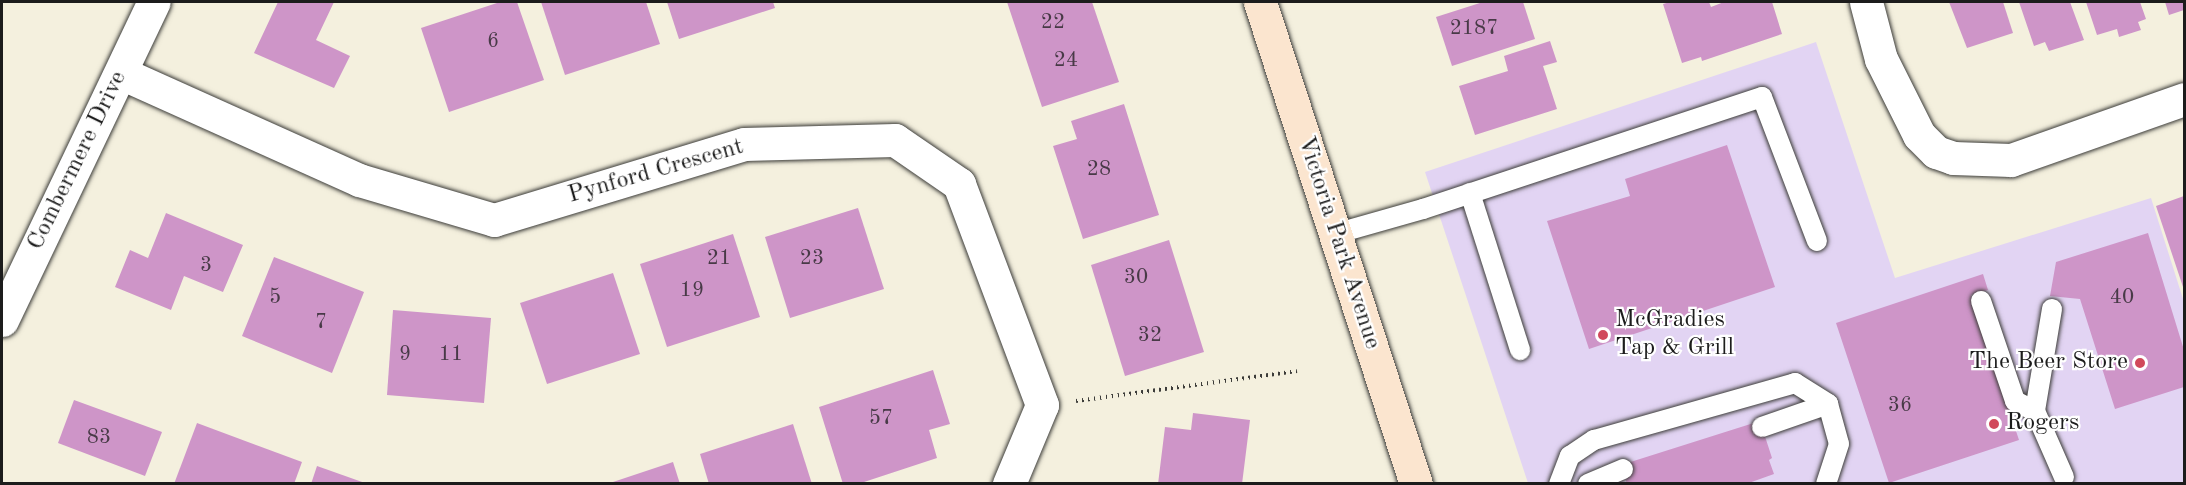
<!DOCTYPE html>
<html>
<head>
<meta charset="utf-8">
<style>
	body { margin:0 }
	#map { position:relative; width:2186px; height:485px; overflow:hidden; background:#f4f0de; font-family:"Old Standard TT",serif }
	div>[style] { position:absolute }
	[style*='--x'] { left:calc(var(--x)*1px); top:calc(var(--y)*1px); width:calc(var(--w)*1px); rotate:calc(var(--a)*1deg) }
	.built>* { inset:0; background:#e2d4f3 }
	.building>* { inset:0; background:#ce95c8 }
	.path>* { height:4px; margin-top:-2px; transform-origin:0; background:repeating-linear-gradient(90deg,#3c3c39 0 1.5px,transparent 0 6px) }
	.roads { filter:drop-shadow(0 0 2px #3c3c39) drop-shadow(0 0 2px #3c3c39) }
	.lane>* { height:20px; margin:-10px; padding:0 10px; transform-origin:10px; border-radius:10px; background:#fff }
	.street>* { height:33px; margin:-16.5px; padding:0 16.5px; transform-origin:16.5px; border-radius:16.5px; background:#fff }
	.secondary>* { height:33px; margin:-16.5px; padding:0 16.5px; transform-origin:16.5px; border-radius:16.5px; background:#fbe5cf }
	.dots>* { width:16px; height:16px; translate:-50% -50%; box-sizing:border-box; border:3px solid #fff; border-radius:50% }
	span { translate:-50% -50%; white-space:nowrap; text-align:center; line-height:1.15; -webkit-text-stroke:4.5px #fff; paint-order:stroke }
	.number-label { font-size:21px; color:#483a47 }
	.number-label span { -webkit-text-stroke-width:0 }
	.street-label { font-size:24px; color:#1c1c1c }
	.poi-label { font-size:24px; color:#1c1c1c }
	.left { translate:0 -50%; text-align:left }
	.right { translate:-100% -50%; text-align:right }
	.frame { position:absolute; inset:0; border:3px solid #1c1c1c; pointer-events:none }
</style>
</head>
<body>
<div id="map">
	<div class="built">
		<i style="clip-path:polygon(1816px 42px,1895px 278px,2151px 198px,2184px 302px,2184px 483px,1528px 483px,1425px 172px)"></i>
	</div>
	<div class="building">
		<i style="clip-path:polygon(278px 2px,334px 2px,316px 40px,350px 56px,334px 88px,254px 53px)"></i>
		<i style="clip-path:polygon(500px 2px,517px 2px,544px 80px,449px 112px,421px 28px)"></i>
		<i style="clip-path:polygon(541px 2px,646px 2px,660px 44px,565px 75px)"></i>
		<i style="clip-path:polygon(667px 2px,773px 2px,775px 8px,679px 39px)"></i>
		<i style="clip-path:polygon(1007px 2px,1092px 2px,1119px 82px,1042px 107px)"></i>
		<i style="clip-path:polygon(1483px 2px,1523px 2px,1535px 39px,1452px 66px,1436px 17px)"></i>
		<i style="clip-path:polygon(1670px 2px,1709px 2px,1711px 7px,1724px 2px,1772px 2px,1782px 34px,1702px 61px,1701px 57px,1682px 63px,1663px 4px)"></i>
		<i style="clip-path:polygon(1949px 2px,2003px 2px,2013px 33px,1967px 48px)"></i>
		<i style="clip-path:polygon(2019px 2px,2070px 2px,2084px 40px,2049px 51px,2045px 42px,2034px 46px)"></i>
		<i style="clip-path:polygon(2086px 2px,2140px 2px,2146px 19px,2138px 22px,2141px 30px,2119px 37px,2117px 29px,2097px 35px)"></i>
		<i style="clip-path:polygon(2165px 2px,2184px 2px,2184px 10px,2169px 15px)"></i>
		<i style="clip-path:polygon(1550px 41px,1557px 62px,1543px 66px,1557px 109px,1475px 135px,1459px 86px,1508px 71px,1504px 56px)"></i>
		<i style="clip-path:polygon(1124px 104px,1159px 215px,1083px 239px,1053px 146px,1077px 139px,1071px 121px)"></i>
		<i style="clip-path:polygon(1727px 145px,1775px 287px,1589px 349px,1547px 221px,1630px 196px,1625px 179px)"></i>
		<i style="clip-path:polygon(2184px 196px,2184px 290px,2156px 206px)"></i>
		<i style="clip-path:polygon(858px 208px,884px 289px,790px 318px,765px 237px)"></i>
		<i style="clip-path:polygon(166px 213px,243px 245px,223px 292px,184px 276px,171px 310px,115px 287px,130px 250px,148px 258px)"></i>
		<i style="clip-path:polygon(2148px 233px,2184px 350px,2184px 387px,2115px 409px,2080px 299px,2050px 296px,2056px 262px)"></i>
		<i style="clip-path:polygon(733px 234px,760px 317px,667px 347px,640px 264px)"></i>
		<i style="clip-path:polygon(1169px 240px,1204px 352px,1125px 376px,1091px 265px)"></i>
		<i style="clip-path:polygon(274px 257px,364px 292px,332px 373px,242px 336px)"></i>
		<i style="clip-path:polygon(613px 273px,640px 354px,547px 384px,520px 303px)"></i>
		<i style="clip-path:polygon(1983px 274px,1988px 290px,1971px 295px,2019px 440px,1889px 483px,1836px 323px)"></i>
		<i style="clip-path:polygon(393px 310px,491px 318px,484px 403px,387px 395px)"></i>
		<i style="clip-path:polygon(933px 370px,950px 424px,929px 430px,937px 458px,858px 484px,843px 484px,819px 407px)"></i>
		<i style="clip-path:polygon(74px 400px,162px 432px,145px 476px,58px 443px)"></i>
		<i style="clip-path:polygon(1193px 413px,1250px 420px,1242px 484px,1158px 484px,1165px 427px,1191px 430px)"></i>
		<i style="clip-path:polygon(1760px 421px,1772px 458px,1769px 460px,1774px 474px,1746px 484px,1627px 484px,1621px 465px)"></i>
		<i style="clip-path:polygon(197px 423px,302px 462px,294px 484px,174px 484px)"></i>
		<i style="clip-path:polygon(793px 424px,812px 484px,709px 484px,700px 454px)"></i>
		<i style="clip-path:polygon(673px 462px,680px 484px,610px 484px,610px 483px)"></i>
		<i style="clip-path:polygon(317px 466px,365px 483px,365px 484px,311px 484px)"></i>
	</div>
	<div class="path">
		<i style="--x:1076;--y:401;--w:223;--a:-7.7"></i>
	</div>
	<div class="roads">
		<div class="lane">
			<i style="--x:1470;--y:193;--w:165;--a:72.3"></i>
			<i style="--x:1335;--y:234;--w:91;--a:-15.9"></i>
			<i style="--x:1423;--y:209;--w:357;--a:-18.3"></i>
			<i style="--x:1762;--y:97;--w:154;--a:69.1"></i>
			<i style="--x:1981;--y:301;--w:106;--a:71.2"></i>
			<i style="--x:2015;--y:401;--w:22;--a:27"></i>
			<i style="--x:2052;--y:309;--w:103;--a:99.5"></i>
			<i style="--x:2035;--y:411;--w:72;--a:66.3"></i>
			<i style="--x:1762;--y:427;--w:70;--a:-19.2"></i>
			<i style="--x:1559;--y:484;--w:30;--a:-69"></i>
			<i style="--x:1570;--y:456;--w:29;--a:-34"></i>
			<i style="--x:1594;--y:440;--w:209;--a:-15.8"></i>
			<i style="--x:1795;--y:383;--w:39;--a:32"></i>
			<i style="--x:1828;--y:404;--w:41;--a:74.6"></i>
			<i style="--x:1839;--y:444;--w:42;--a:108"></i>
			<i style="--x:1588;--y:484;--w:38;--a:-23"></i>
		</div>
		<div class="street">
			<i style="--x:1866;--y:2;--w:59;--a:75.3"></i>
			<i style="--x:1881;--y:59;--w:85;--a:63.4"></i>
			<i style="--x:1919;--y:135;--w:24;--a:45"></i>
			<i style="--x:1936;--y:152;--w:18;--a:19"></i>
			<i style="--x:1953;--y:158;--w:58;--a:2"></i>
			<i style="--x:2011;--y:160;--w:183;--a:-19.4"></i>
			<i style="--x:121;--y:73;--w:261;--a:24.2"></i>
			<i style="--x:359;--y:180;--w:141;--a:16.5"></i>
			<i style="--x:494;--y:220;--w:261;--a:-16.9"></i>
			<i style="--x:744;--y:144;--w:151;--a:-1.5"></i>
			<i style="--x:895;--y:140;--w:78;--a:34.5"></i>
			<i style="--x:959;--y:184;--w:236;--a:69.4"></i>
			<i style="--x:1042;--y:405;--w:86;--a:112.7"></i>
			<i style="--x:2;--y:320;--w:352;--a:-64.5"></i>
		</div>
		<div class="secondary">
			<i style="--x:1260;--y:2;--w:507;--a:72.07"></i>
		</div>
	</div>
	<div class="dots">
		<i style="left:1603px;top:335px;background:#d1495b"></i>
		<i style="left:2140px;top:363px;background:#d1495b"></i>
		<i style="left:1994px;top:424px;background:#d1495b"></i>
	</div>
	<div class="number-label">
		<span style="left:1053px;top:23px">22</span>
		<span style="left:1474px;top:29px">2187</span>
		<span style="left:493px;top:42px">6</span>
		<span style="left:1066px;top:61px">24</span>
		<span style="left:1099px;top:170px">28</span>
		<span style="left:719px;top:259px">21</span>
		<span style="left:812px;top:259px">23</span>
		<span style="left:206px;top:266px">3</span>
		<span style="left:1136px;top:278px">30</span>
		<span style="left:692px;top:291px">19</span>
		<span style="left:275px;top:298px">5</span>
		<span style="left:2122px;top:298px">40</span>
		<span style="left:321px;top:323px">7</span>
		<span style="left:1150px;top:336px">32</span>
		<span style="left:405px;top:355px">9</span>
		<span style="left:451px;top:355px">11</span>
		<span style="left:1900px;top:406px">36</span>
		<span style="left:881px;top:419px">57</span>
		<span style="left:99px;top:438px">83</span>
	</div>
	<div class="street-label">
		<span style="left:78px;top:161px;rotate:-64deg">Combermere Drive</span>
		<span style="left:656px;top:172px;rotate:-16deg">Pynford Crescent</span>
		<span style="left:1338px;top:243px;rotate:72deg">Victoria Park Avenue</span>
	</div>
	<div class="poi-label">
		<span class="left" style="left:1615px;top:335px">McGradies<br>Tap &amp; Grill</span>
		<span class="right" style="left:2128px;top:363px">The Beer Store</span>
		<span class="left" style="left:2006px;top:424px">Rogers</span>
	</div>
	<div class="frame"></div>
</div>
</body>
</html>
